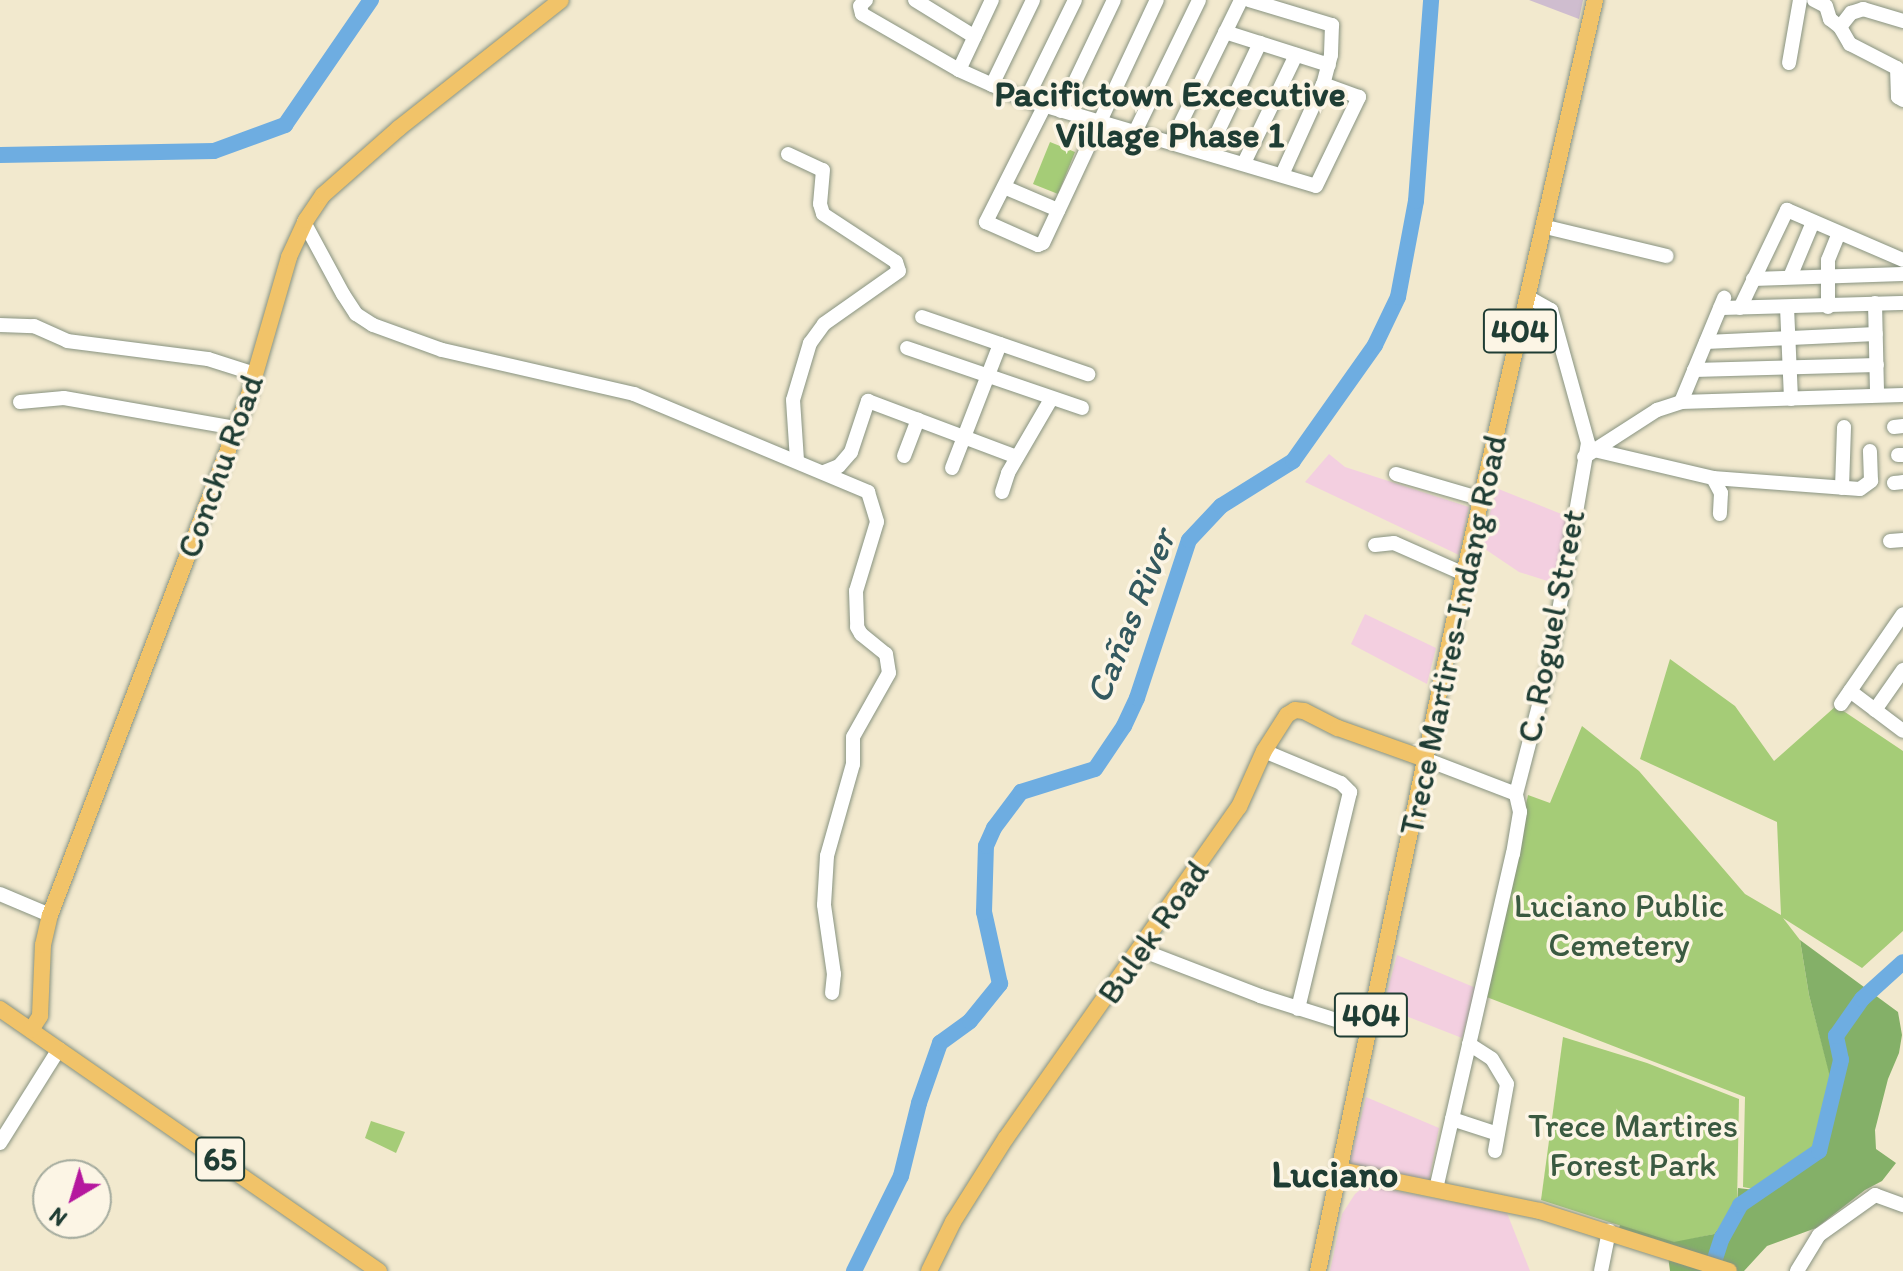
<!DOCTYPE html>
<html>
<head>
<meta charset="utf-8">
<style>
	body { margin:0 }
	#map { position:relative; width:1903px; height:1271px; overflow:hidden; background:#f2e9ce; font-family:Itim,sans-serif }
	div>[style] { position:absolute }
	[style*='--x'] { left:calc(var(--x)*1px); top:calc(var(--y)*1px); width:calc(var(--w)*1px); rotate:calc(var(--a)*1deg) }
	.built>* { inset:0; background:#f3cfe0 }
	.industrial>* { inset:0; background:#cfbdcf }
	.green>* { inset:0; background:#a5cc77 }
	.forest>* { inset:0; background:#84b068 }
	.river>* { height:16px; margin:-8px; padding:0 8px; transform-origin:8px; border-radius:8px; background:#6eade1 }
	.roads { filter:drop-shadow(0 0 2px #889381) drop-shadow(0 0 2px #889381) }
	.minor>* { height:14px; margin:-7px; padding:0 7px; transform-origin:7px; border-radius:7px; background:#fff }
	.major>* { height:16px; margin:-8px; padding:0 8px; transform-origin:8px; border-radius:8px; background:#f1c369 }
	span { translate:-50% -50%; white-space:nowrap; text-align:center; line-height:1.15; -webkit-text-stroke:7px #fcf5e5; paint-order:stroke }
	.shield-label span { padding:2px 6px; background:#fcf5e5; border:2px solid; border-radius:6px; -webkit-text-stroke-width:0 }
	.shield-label { font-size:32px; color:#1f3d34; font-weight:700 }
	.street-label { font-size:34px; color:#1f3d34 }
	.park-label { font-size:34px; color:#3a5a41 }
	.neighbourhood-label { font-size:36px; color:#1f3d34; font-weight:700 }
	.water-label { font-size:36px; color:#33595f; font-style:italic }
	.quarter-label { font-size:38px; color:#1f3d34; font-weight:700 }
	.north { position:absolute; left:32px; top:1159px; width:80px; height:80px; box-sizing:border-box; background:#fcf5e5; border:2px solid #a4ab9e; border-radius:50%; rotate:218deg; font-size:22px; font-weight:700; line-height:32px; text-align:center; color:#1f3d34 }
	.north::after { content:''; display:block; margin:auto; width:28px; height:36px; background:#b5179e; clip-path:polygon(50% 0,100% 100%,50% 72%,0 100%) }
</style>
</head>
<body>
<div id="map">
	<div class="built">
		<i style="clip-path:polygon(1329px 454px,1345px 467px,1469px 507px,1459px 555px,1305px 482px)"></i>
		<i style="clip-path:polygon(1496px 488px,1569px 517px,1560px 585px,1519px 572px,1482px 547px)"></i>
		<i style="clip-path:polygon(1365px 614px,1436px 648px,1427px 684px,1351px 644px)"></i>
		<i style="clip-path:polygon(1397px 955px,1476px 988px,1462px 1038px,1383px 1007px)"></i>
		<i style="clip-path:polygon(1366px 1097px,1439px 1128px,1429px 1181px,1349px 1166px)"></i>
		<i style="clip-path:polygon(1366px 1185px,1507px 1213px,1530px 1271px,1330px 1271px,1342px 1214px,1355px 1194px)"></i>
	</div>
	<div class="industrial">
		<i style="clip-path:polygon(1529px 0,1583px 0,1579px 19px)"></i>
	</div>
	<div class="green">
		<i style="clip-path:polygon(1050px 142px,1075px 152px,1058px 194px,1033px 184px)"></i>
		<i style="clip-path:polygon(1670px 659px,1735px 706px,1774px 761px,1836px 706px,1903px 751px,1903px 931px,1862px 968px,1783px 918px,1800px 940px,1809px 995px,1833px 1086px,1815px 1147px,1763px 1191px,1743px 1187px,1745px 1097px,1484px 996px,1528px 795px,1550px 803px,1582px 726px,1639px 771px,1745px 894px,1781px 915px,1777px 822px,1640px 759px)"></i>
		<i style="clip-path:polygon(1563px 1037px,1647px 1063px,1739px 1099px,1737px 1204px,1714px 1234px,1674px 1243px,1541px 1200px)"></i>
		<i style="clip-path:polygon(371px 1121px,405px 1132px,396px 1153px,365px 1138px)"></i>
	</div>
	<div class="forest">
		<i style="clip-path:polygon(1800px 940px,1898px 1012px,1902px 1035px,1899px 1053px,1888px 1079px,1875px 1130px,1876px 1149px,1896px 1163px,1882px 1181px,1865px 1190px,1816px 1228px,1767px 1246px,1744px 1271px,1670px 1271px,1668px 1256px,1616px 1238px,1620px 1225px,1674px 1242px,1714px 1234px,1737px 1204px,1738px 1188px,1763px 1191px,1815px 1147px,1831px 1081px,1809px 995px)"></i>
	</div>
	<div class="river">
		<i style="--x:0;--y:155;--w:214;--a:-1.1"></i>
		<i style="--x:214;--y:151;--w:76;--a:-20.1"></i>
		<i style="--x:285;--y:125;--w:152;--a:-55.5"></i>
		<i style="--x:854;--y:1271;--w:106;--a:-63.7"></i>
		<i style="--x:901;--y:1176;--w:75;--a:-76.1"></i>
		<i style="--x:919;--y:1103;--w:64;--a:-70.7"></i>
		<i style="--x:940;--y:1043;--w:37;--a:-36"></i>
		<i style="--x:970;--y:1021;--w:48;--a:-51"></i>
		<i style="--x:1000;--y:984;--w:74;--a:-102.5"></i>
		<i style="--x:984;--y:912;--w:66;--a:-88.3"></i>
		<i style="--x:986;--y:846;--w:20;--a:-66"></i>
		<i style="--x:994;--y:828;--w:45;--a:-53.1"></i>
		<i style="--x:1021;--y:792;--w:77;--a:-17.3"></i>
		<i style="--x:1095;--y:769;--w:52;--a:-56"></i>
		<i style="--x:1124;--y:726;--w:31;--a:-65"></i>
		<i style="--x:1137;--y:698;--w:166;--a:-71.8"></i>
		<i style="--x:1189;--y:540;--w:47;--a:-46.7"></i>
		<i style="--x:1221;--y:506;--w:85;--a:-32"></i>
		<i style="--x:1293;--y:461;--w:142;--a:-54.7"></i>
		<i style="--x:1375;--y:345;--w:53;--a:-64.4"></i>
		<i style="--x:1398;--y:297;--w:98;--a:-79.4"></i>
		<i style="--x:1416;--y:201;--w:202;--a:-85.7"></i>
		<i style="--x:1711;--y:1271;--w:35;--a:-72"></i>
		<i style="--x:1722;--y:1238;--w:38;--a:-61"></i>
		<i style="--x:1740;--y:1205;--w:96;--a:-34.4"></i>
		<i style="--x:1819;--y:1151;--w:94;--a:-76.4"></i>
		<i style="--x:1841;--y:1060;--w:25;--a:-102"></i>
		<i style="--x:1836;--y:1036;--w:45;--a:-54.9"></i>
		<i style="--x:1862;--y:999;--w:55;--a:-42.1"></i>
	</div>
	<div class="roads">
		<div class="minor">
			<i style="--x:866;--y:0;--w:8;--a:135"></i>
			<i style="--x:860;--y:6;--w:8;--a:76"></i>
			<i style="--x:862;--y:14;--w:112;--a:30"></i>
			<i style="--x:959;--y:70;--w:73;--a:24.1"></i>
			<i style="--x:1026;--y:100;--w:302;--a:16.5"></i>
			<i style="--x:1316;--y:186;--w:99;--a:-64.2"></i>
			<i style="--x:1359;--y:97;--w:38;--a:-160"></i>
			<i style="--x:915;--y:0;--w:70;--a:31.7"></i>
			<i style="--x:1249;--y:0;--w:87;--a:16.8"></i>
			<i style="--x:1332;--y:25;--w:30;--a:92"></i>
			<i style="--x:1331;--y:55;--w:30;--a:105"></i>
			<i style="--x:1323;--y:84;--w:100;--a:114.3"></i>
			<i style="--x:1814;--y:0;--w:13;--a:27"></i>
			<i style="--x:1826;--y:6;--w:14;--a:73"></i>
			<i style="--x:1830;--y:19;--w:13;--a:39"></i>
			<i style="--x:1840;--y:27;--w:20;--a:60"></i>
			<i style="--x:1850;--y:44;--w:53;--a:27.1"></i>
			<i style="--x:1897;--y:68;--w:29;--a:88"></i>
			<i style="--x:1898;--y:97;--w:6;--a:31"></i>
			<i style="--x:1840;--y:27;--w:18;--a:-52"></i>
			<i style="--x:1851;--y:13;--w:13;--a:-18"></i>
			<i style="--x:1863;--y:9;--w:42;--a:16.7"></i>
			<i style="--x:1225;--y:32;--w:109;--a:17.6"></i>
			<i style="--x:1789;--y:63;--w:64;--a:-80.1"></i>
			<i style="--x:959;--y:70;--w:77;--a:-64.8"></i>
			<i style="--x:992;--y:85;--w:94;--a:-64.2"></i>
			<i style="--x:1026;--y:100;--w:111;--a:-63.9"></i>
			<i style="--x:1044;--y:107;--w:129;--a:116.8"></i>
			<i style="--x:986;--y:222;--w:57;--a:23.9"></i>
			<i style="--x:1038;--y:245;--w:5;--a:-22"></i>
			<i style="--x:1043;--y:243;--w:268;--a:-64.9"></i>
			<i style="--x:1061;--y:111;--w:123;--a:-64.5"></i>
			<i style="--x:1136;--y:130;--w:144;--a:-64.1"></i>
			<i style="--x:1172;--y:141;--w:157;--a:-63.9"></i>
			<i style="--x:1208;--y:152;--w:121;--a:-64.5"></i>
			<i style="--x:788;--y:154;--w:38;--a:25"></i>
			<i style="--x:823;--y:170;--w:34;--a:95"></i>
			<i style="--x:820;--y:204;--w:10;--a:73"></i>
			<i style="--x:823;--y:214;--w:87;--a:33.3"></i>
			<i style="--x:896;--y:262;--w:9;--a:72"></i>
			<i style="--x:899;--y:271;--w:92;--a:144.8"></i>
			<i style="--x:824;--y:324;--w:24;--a:126"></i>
			<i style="--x:810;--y:343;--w:59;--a:106.6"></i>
			<i style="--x:793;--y:400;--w:61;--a:86.2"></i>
			<i style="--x:1244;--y:163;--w:120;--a:-64.3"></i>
			<i style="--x:1004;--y:187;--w:59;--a:23.1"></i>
			<i style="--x:304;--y:222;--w:82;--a:61.6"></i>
			<i style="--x:343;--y:294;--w:24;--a:57"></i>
			<i style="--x:356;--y:314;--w:20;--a:33"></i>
			<i style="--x:373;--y:325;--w:73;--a:19.9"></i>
			<i style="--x:442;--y:350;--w:197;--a:12.9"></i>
			<i style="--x:634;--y:394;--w:254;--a:22.7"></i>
			<i style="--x:868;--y:492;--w:31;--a:73"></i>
			<i style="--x:877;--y:522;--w:72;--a:106.9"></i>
			<i style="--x:856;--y:591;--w:36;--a:88"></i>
			<i style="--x:857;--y:627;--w:8;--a:60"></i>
			<i style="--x:861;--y:634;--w:32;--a:39"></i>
			<i style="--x:886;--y:654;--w:19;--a:81"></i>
			<i style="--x:889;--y:673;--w:73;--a:119.4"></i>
			<i style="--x:853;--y:737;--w:27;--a:90"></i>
			<i style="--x:853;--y:764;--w:96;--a:105.8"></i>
			<i style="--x:827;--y:856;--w:49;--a:93.5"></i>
			<i style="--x:824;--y:905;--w:70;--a:81.8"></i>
			<i style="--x:834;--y:974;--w:19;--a:96"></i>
			<i style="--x:1546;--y:227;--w:124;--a:13.5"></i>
			<i style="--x:1790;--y:277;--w:60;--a:-67.3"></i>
			<i style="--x:1753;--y:279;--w:150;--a:-1.9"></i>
			<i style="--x:1875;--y:303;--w:91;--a:88.7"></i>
			<i style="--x:1787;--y:307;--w:92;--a:87.5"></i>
			<i style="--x:1828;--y:307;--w:47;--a:-90"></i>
			<i style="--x:1828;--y:260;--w:29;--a:-68"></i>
			<i style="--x:1720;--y:308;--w:183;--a:-1.6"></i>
			<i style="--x:1740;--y:308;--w:109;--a:-64.4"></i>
			<i style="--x:1787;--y:210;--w:126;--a:23.3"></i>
			<i style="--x:922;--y:317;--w:176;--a:19"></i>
			<i style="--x:0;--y:325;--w:34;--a:2"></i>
			<i style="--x:34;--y:326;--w:36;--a:24"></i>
			<i style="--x:67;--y:341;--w:142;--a:7.3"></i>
			<i style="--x:208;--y:359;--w:49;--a:17.7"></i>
			<i style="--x:1706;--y:342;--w:170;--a:-2.7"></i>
			<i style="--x:907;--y:348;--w:185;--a:18.9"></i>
			<i style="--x:1694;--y:370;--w:183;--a:-1.6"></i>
			<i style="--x:20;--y:402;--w:44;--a:-5.2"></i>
			<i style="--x:64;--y:398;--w:175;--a:9.9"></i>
			<i style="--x:1681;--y:402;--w:113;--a:-67.5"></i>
			<i style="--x:1894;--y:427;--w:9;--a:-6"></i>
			<i style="--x:1594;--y:450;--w:122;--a:13.2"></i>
			<i style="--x:1713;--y:478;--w:147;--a:4.3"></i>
			<i style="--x:1860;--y:489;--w:14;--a:-36"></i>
			<i style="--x:1871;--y:481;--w:30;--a:-92"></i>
			<i style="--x:1898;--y:455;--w:5;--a:0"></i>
			<i style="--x:904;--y:456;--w:39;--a:-69"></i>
			<i style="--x:1584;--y:457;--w:87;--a:-32.8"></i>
			<i style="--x:1657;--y:410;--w:25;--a:-18"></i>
			<i style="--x:1681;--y:402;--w:222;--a:-1.8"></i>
			<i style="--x:952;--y:468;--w:133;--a:-68.8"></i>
			<i style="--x:824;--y:472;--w:16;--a:-22"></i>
			<i style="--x:839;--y:466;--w:18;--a:-49"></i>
			<i style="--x:851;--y:452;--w:54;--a:-71.6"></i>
			<i style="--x:868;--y:401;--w:159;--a:20.6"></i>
			<i style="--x:1396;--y:474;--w:90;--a:16.2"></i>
			<i style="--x:1713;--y:478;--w:17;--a:62"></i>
			<i style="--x:1721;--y:493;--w:21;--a:93"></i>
			<i style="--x:1894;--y:483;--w:9;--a:-6"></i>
			<i style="--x:1842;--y:488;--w:61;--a:-88.1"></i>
			<i style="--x:1002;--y:492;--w:20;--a:-72"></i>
			<i style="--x:1008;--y:473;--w:86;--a:-59.8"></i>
			<i style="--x:1890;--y:541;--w:13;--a:-4"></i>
			<i style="--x:1375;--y:545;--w:19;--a:-6"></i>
			<i style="--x:1394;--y:543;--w:77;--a:23.9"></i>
			<i style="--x:1850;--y:691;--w:66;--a:37"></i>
			<i style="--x:1841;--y:704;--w:109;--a:-55.4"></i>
			<i style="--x:1875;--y:710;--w:49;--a:-55"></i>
			<i style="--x:1264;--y:751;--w:83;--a:22.6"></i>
			<i style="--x:1341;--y:783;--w:13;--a:45"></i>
			<i style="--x:1350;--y:792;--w:223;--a:103.5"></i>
			<i style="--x:1425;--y:759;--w:97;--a:21"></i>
			<i style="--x:0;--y:894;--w:54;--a:22.8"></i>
			<i style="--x:1141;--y:950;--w:128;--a:21.1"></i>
			<i style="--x:1260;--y:996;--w:113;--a:17.5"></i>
			<i style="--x:1469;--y:1044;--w:27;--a:33"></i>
			<i style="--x:1492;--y:1059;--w:29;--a:59"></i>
			<i style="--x:1507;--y:1084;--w:68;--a:100.2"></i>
			<i style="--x:1452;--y:1119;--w:48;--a:18.1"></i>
			<i style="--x:0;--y:1143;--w:111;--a:-57.9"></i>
			<i style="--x:1436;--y:1189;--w:344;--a:-77.1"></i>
			<i style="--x:1513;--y:854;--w:43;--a:-80.5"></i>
			<i style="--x:1520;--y:812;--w:18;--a:-103"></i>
			<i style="--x:1516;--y:794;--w:135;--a:-75.5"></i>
			<i style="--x:1550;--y:663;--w:223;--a:-80.2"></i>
			<i style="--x:1588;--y:443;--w:138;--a:-105.5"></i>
			<i style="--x:1551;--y:310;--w:26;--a:-151"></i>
			<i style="--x:1601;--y:1271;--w:41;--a:-78.7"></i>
			<i style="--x:1797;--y:1271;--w:42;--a:-58.6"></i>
			<i style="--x:1819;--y:1235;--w:69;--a:-35.5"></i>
			<i style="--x:1875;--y:1195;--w:30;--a:20"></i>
		</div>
		<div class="major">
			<i style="--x:0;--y:1009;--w:461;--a:34.7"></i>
			<i style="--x:31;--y:1030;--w:17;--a:-57"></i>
			<i style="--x:40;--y:1016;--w:71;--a:-87.6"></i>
			<i style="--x:43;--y:945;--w:31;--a:-77"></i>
			<i style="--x:50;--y:915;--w:557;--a:-69.06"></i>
			<i style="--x:249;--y:395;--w:144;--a:-73.8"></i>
			<i style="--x:289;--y:257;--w:41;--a:-65.3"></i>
			<i style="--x:306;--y:220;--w:30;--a:-56"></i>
			<i style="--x:323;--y:195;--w:101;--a:-41.4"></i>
			<i style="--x:399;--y:128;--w:206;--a:-38.3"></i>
			<i style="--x:1340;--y:1170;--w:204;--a:11.6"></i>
			<i style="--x:1540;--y:1211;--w:198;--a:17.6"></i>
			<i style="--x:929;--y:1271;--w:55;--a:-63.9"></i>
			<i style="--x:953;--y:1222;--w:99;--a:-57.8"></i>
			<i style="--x:1006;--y:1138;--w:405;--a:-54.9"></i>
			<i style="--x:1239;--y:807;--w:61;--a:-65.9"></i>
			<i style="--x:1264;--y:751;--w:43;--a:-57.4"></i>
			<i style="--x:1287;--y:715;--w:9;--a:-32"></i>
			<i style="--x:1295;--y:710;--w:9;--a:6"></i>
			<i style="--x:1304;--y:711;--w:38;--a:27"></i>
			<i style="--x:1338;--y:728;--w:92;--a:19.6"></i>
			<i style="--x:1318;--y:1271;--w:712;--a:-78.17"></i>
			<i style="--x:1464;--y:574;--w:589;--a:-77.14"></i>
		</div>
	</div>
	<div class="shield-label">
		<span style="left:1520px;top:331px">404</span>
		<span style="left:1371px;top:1015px">404</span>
		<span style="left:220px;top:1159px">65</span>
	</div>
	<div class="street-label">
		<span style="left:220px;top:466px;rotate:-70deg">Conchu Road</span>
		<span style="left:1551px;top:626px;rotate:-79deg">C. Roguel Street</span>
		<span style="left:1453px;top:635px;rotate:-78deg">Trece Martires-Indang Road</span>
		<span style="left:1153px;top:932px;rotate:-55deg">Bulek Road</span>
	</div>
	<div class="park-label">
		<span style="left:1619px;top:925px">Luciano Public<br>Cemetery</span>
		<span style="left:1633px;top:1145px">Trece Martires<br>Forest Park</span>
	</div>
	<div class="neighbourhood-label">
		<span style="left:1170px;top:114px">Pacifictown Excecutive<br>Village Phase 1</span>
	</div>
	<div class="water-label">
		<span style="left:1130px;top:616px;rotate:-68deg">Cañas River</span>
	</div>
	<div class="quarter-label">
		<span style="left:1335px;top:1175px">Luciano</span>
	</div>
	<div class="north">N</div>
</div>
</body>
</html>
